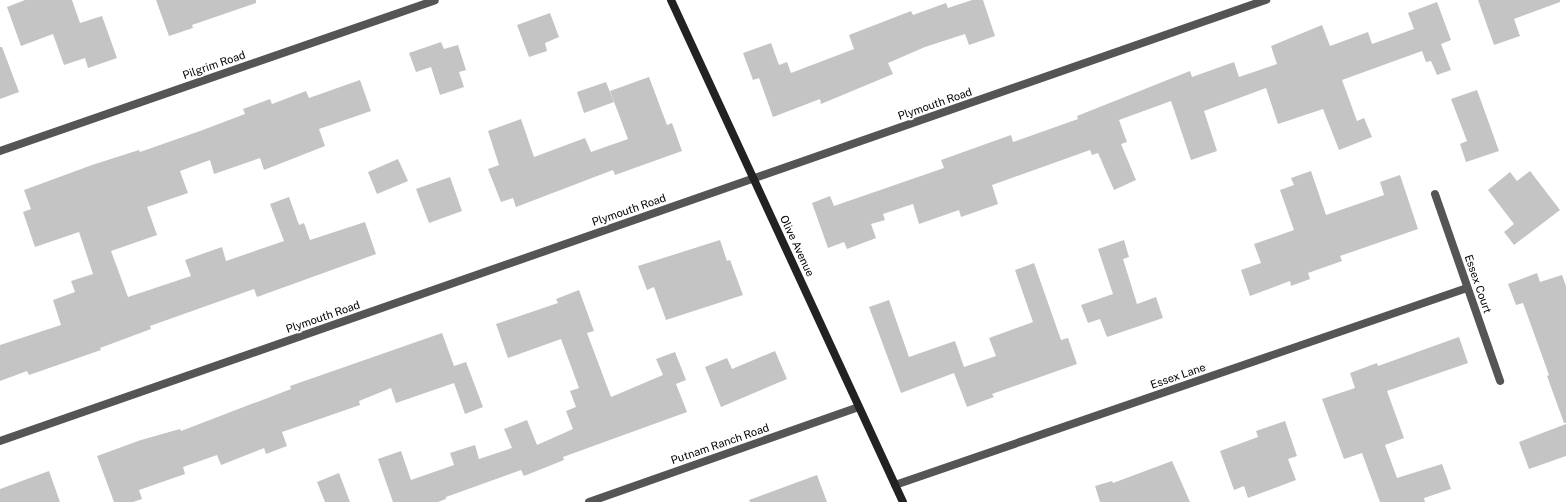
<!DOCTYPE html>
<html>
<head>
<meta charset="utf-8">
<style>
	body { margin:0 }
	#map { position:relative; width:1566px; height:502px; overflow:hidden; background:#fff; font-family:"Public Sans",sans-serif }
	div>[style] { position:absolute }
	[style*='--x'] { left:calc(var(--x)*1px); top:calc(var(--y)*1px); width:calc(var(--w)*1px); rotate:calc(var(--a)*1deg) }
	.building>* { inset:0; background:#c4c4c4 }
	.street>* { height:8px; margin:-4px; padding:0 4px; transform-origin:4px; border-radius:4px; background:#555 }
	.secondary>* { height:8px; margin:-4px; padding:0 4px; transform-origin:4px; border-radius:4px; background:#222 }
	span { translate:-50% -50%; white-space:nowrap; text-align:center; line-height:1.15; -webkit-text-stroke:4px #fff; paint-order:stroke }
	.street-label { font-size:11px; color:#000 }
</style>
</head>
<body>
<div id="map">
	<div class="building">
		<i style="clip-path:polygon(25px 0,72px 0,80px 23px,102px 16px,117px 58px,88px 68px,85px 58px,64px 65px,53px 34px,21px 46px,7px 7px)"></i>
		<i style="clip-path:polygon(156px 0,256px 0,256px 3px,192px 25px,193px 28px,169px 36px)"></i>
		<i style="clip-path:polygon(972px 0,983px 0,995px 36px,969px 45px,965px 34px,925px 47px,888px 63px,893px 74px,821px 104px,820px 99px,773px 117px,759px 78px,753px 80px,743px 53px,771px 43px,779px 65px,787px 62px,791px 73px,854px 49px,849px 35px,911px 11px,913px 15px,946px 3px,948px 8px)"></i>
		<i style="clip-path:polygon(1478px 0,1560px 0,1560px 2px,1514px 19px,1520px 36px,1494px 45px)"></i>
		<i style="clip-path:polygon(1437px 2px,1451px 40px,1441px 44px,1451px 70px,1437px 75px,1431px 61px,1426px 62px,1422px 51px,1342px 80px,1357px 121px,1364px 118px,1372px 137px,1339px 150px,1323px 109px,1278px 124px,1266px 88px,1204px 111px,1217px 151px,1191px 160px,1171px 101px,1119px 120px,1127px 142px,1121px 144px,1136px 180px,1114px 190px,1098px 153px,1092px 155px,1090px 150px,992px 185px,998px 204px,961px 217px,959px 210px,919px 224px,913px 204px,883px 214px,885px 220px,871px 224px,876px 238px,847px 249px,844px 242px,828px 248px,812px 203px,830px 196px,834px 206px,944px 168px,941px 160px,1011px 135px,1013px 142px,1078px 119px,1077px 116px,1190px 71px,1192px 77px,1234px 62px,1239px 77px,1277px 64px,1271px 46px,1322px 25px,1330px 46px,1368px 32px,1372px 44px,1414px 29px,1408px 13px)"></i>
		<i style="clip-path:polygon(550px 13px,559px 37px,545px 43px,547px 51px,529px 57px,517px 25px)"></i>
		<i style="clip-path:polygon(441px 42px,444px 49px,458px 45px,466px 70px,459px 72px,464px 87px,440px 95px,431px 67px,416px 72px,409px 53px)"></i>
		<i style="clip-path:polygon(0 47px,2px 47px,19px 92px,0 99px)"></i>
		<i style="clip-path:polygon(649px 77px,667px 125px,672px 123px,682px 151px,615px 175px,613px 170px,516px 207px,513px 198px,501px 202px,488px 169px,499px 165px,488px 131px,521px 119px,534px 157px,585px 138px,591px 152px,628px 139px,610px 91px)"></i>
		<i style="clip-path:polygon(360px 80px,371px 111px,319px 129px,325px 146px,264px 170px,260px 158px,214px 174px,210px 160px,180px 171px,188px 193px,147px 207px,157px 235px,111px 251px,128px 297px,191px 276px,185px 260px,222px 247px,226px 261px,284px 241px,270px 204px,289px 197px,299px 225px,304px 223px,310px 240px,365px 222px,376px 254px,257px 297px,254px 289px,150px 326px,151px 329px,100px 348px,101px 350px,29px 375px,27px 371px,0 381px,0 345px,61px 325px,53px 300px,75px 292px,71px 281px,93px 274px,79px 232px,35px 247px,23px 212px,31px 209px,24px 190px,92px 165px,139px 150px,140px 152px,200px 131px,245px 114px,243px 109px,270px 99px,272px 104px,306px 91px,309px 98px)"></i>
		<i style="clip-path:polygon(606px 82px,614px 102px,584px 113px,577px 92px)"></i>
		<i style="clip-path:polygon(1477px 90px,1499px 151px,1466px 162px,1460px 144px,1467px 141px,1451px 99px)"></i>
		<i style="clip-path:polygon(398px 159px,408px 181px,377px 194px,368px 172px)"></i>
		<i style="clip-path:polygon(1311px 171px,1326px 215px,1384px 195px,1380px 182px,1400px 175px,1418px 229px,1340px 256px,1342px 261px,1308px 273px,1310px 279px,1291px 286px,1290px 281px,1250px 296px,1241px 270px,1261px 263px,1254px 244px,1294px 230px,1280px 190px,1294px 185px,1291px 178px)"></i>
		<i style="clip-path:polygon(1530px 171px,1560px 210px,1514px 245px,1504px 232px,1514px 224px,1488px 190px,1510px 172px,1517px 181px)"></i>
		<i style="clip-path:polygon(450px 177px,462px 211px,429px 223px,416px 189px)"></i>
		<i style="clip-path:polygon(720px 240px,727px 261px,730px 260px,743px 295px,666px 320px,654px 287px,647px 290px,638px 266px)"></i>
		<i style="clip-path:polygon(1124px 240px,1129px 257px,1123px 259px,1137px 304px,1156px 297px,1163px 318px,1107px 337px,1100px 319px,1088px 323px,1081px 305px,1113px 294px,1098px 249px)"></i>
		<i style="clip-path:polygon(1034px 263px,1061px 340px,1068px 338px,1077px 364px,992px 394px,994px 397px,967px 407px,954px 373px,901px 393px,869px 307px,889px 300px,909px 357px,955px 341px,964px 367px,996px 356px,989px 338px,1033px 322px,1015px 270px)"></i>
		<i style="clip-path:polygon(1537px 273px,1540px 282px,1562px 275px,1566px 286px,1566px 423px,1564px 423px,1547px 376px,1549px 375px,1523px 303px,1516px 305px,1508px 284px)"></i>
		<i style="clip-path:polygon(579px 290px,594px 331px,587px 333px,611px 397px,663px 375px,656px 359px,675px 352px,686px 380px,676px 384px,687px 412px,563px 457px,564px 460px,524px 476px,521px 470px,446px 497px,446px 499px,438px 502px,393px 502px,378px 459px,401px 451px,411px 480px,454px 465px,450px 453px,475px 445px,479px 459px,512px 448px,504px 429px,527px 420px,537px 445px,573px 429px,566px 411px,576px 407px,570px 391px,579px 388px,561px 339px,508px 358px,496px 324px,558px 303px,556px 299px)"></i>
		<i style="clip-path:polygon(442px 333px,454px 366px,466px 362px,483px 407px,465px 414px,454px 383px,396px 403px,391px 388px,359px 401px,360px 405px,282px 432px,287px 446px,266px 454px,264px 448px,221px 465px,217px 455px,183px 467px,185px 474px,139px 490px,142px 499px,133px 502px,114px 502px,97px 456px,141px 440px,180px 429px,181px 431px,291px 389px,290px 386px)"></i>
		<i style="clip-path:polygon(1459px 337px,1468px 363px,1387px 391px,1404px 438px,1385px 445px,1397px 478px,1442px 464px,1451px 489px,1424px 498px,1425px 502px,1380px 502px,1362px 453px,1344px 459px,1322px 399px,1355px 388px,1350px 373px,1377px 363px,1378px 366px)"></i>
		<i style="clip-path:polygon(775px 351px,787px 379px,721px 407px,705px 367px,727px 358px,732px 369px)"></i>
		<i style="clip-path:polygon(1285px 421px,1297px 456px,1288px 459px,1296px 480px,1248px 498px,1244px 486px,1234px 490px,1220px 451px,1258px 437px,1256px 431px)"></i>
		<i style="clip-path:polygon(1566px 424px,1566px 456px,1529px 469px,1519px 442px)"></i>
		<i style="clip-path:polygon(1172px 461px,1190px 502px,1100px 502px,1095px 486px,1112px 481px,1113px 483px)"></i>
		<i style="clip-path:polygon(49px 471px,60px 502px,0 502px,0 489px)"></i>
		<i style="clip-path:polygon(339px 473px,350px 502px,325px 502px,317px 482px)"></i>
		<i style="clip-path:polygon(817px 475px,827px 502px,750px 502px,749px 500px)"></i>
	</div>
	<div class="street">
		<i style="--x:0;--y:151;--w:460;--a:-19.1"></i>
		<i style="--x:1435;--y:194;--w:198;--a:70.8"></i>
		<i style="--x:0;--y:441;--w:1341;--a:-19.21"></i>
		<i style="--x:895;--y:485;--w:605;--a:-19"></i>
		<i style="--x:589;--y:502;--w:286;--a:-19.4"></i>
	</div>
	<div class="secondary">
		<i style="--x:671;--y:0;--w:553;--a:65.2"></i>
	</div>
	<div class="street-label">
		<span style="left:214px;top:65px;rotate:-19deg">Pilgrim Road</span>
		<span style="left:935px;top:104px;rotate:-19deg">Plymouth Road</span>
		<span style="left:629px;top:210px;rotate:-19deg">Plymouth Road</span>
		<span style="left:797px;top:246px;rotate:65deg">Olive Avenue</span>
		<span style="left:1478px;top:284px;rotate:71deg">Essex Court</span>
		<span style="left:323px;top:317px;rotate:-19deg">Plymouth Road</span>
		<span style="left:1178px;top:376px;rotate:-19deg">Essex Lane</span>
		<span style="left:720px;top:444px;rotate:-19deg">Putnam Ranch Road</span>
	</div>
</div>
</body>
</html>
